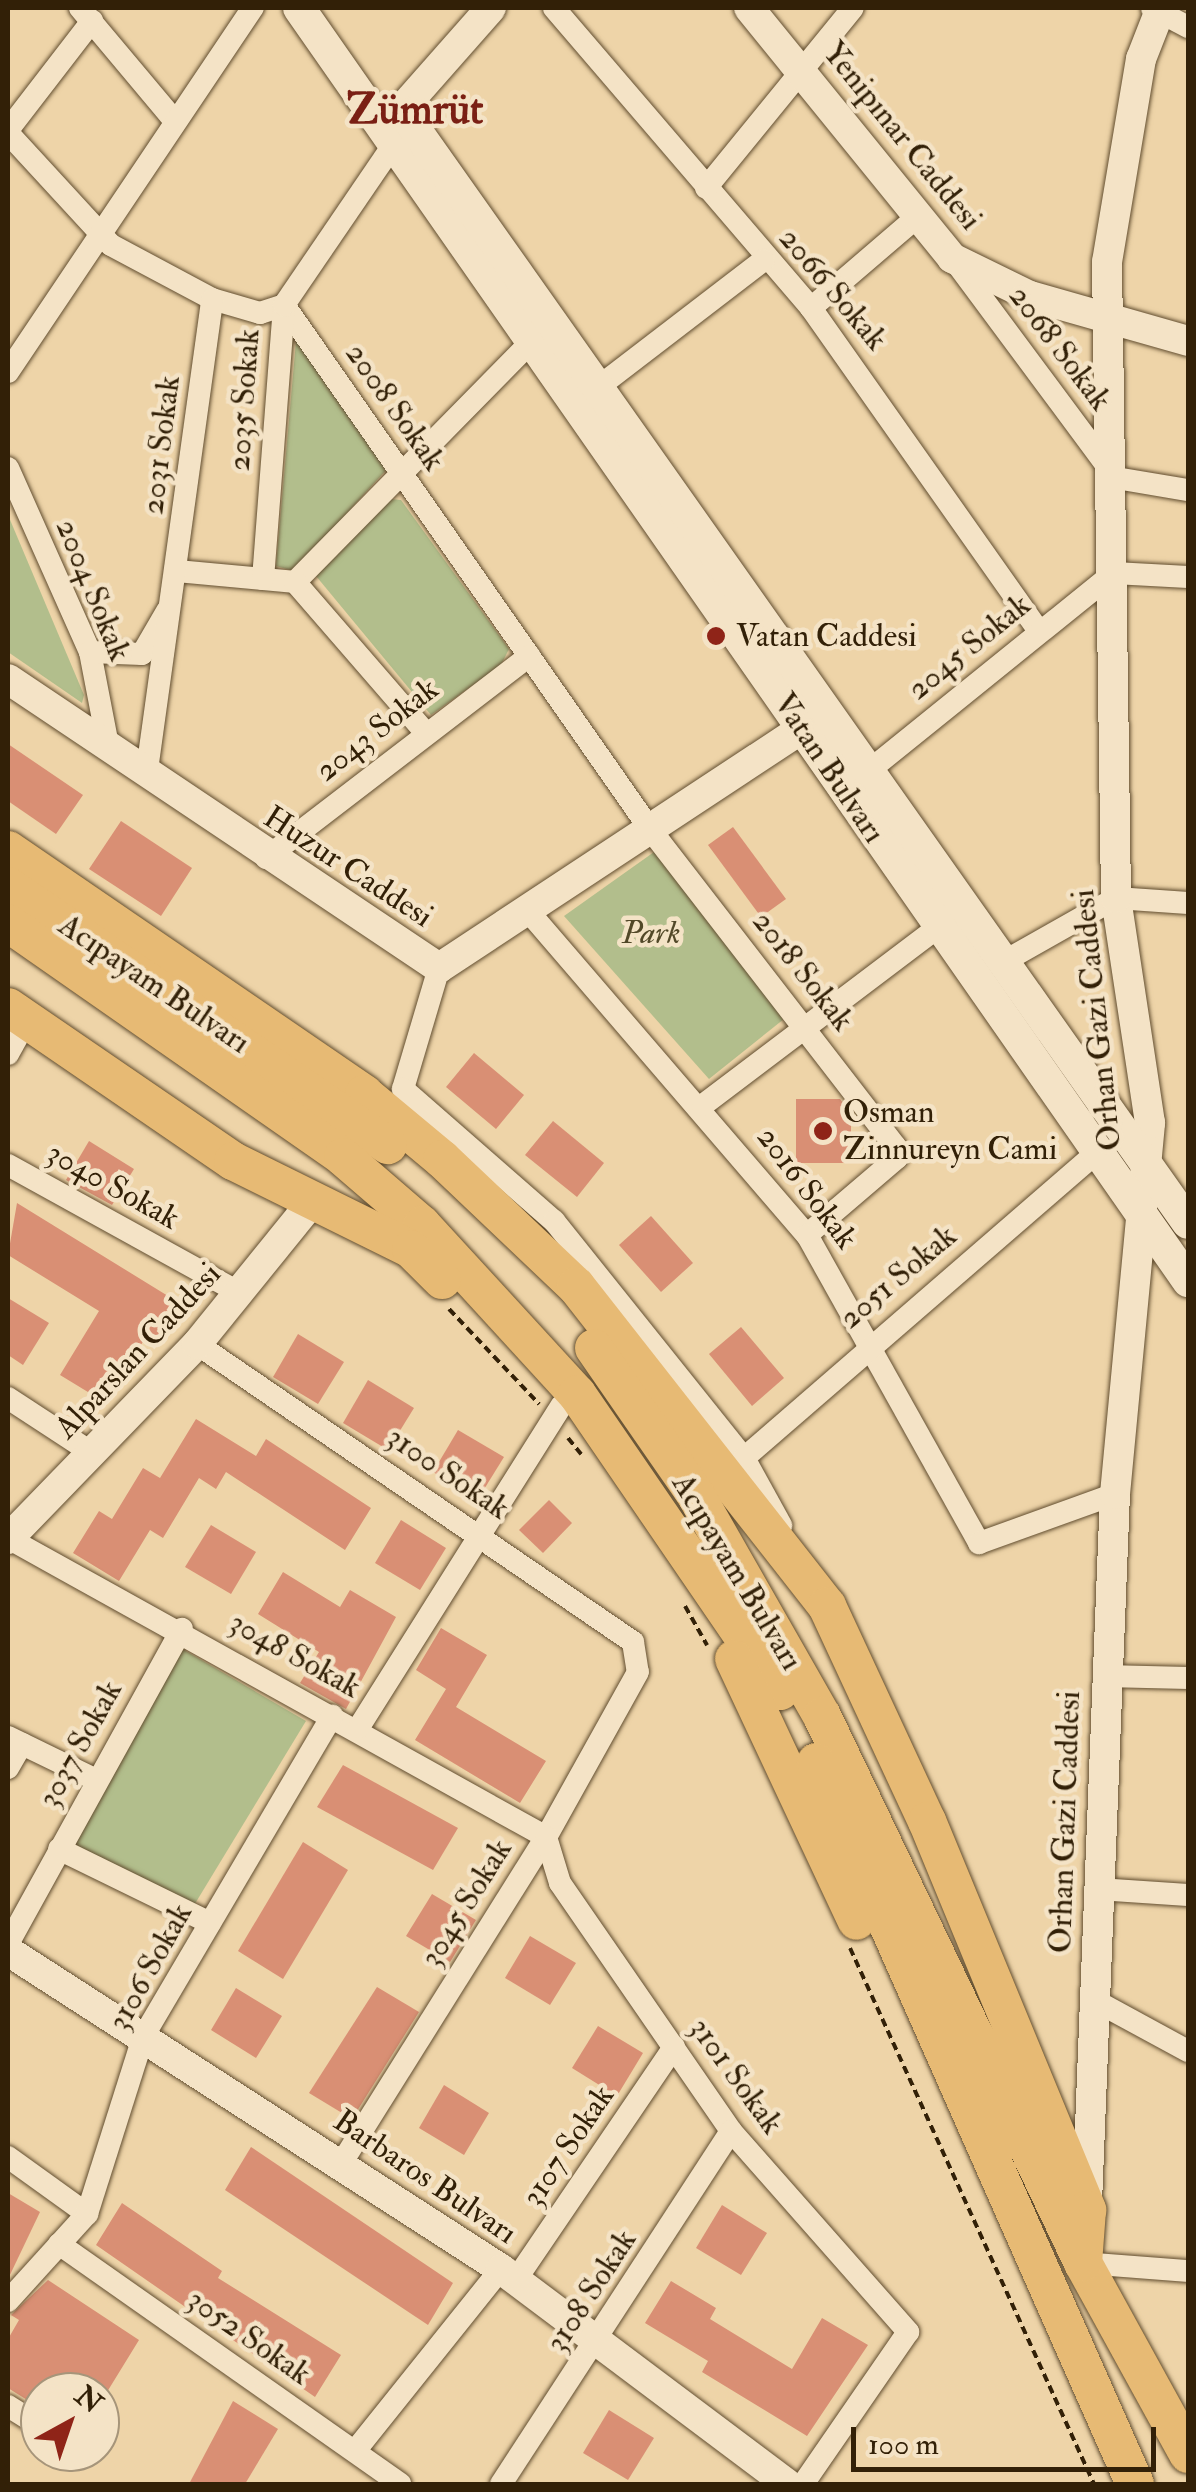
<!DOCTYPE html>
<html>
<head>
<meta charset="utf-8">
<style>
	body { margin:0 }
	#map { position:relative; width:1196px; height:2492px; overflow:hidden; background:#eed4a8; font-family:"IM FELL Double Pica",serif }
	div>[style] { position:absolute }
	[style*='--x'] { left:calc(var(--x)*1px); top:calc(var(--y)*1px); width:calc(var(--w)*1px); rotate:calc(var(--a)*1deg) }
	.green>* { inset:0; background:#b2be8c }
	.building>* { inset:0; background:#d98f74 }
	.path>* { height:4px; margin-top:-2px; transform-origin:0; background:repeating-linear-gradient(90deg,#322007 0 8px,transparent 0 13px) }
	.roads { filter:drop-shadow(0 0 2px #614d2f) drop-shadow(0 0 2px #614d2f) }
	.minor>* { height:22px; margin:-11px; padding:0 11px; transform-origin:11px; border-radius:11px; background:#f4e3c6 }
	.tertiary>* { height:30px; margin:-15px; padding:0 15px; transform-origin:15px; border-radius:15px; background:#f4e3c6 }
	.secondary>* { height:32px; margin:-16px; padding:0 16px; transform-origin:16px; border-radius:16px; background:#f4e3c6 }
	.primary>* { height:38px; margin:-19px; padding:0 19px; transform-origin:19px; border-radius:19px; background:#e7ba74 }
	.dots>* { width:28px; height:28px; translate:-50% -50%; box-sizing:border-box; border:5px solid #f4e3c6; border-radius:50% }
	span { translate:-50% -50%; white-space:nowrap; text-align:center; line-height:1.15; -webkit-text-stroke:9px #f4e3c6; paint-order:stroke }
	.street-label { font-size:32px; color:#322007 }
	.poi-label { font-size:32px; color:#322007 }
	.left { translate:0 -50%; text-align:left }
	.park-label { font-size:32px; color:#524828; font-style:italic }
	.district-label { font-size:42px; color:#7a1f14; font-weight:700 }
	.frame { position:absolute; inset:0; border:10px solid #322007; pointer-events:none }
	.north { position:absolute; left:20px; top:2372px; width:100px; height:100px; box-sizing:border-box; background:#f4e3c6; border:2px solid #a6957a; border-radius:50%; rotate:40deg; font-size:28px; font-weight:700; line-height:40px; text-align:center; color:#322007 }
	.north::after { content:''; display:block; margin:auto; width:35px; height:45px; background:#8f2418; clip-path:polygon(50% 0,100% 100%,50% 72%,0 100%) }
	.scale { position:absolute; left:851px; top:2427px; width:305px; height:45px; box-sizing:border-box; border:5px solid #322007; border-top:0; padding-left:12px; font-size:30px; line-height:35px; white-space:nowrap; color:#322007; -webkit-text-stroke:8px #f4e3c6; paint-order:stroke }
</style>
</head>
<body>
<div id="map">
	<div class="green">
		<i style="clip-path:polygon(296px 341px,388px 468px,294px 571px,276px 566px)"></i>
		<i style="clip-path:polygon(391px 499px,401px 500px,509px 649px,501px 665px,431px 715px,316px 576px)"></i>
		<i style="clip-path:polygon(8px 515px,84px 695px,82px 703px,8px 652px)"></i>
		<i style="clip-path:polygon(654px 852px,789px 1015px,709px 1079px,564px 916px)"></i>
		<i style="clip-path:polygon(179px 1647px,306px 1721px,193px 1907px,68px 1845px)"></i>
	</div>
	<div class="building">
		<i style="clip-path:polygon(8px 744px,83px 795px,56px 834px,8px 801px)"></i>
		<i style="clip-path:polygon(121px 821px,192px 868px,161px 916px,89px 869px)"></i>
		<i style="clip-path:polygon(733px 827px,786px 899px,761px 917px,708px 845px)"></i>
		<i style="clip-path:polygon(474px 1053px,524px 1095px,496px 1129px,446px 1087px)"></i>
		<i style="clip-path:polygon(796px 1099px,840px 1099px,851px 1113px,851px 1163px,796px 1163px)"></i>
		<i style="clip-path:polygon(553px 1121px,604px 1163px,577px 1197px,525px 1155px)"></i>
		<i style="clip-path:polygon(89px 1141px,134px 1169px,112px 1205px,66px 1180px)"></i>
		<i style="clip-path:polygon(17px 1203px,181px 1304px,156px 1347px,144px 1340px,106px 1403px,60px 1375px,99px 1311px,8px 1255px)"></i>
		<i style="clip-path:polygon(651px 1216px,693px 1263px,661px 1292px,619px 1245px)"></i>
		<i style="clip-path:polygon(8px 1298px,49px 1323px,23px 1365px,8px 1355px)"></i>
		<i style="clip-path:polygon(741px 1327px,784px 1378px,752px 1406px,709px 1354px)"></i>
		<i style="clip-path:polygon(298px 1334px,344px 1362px,318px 1404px,273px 1377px)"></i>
		<i style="clip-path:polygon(368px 1380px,414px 1408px,388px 1450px,343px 1423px)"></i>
		<i style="clip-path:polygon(196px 1419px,256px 1456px,266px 1439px,371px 1508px,345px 1550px,226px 1472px,216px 1489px,199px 1478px,163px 1538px,150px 1530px,119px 1581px,73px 1553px,99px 1511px,112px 1519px,143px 1468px,160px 1478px)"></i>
		<i style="clip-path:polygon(458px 1430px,504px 1457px,478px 1499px,433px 1472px)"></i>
		<i style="clip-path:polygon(549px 1500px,572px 1523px,543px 1553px,519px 1530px)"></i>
		<i style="clip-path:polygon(401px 1520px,446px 1548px,420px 1590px,375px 1563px)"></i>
		<i style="clip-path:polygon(211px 1525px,256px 1552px,231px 1594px,185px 1567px)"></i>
		<i style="clip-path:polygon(283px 1572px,340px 1607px,350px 1590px,396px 1617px,346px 1709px,300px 1683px,319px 1652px,258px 1614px)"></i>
		<i style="clip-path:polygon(441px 1628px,487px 1655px,456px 1707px,546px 1761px,520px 1803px,415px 1740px,446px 1689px,416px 1670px)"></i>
		<i style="clip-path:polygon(343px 1765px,458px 1828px,433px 1870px,317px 1807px)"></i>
		<i style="clip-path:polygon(303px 1842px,348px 1870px,283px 1979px,238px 1951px)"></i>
		<i style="clip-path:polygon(432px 1894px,476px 1920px,450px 1962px,406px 1936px)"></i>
		<i style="clip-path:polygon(530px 1936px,576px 1963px,550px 2005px,505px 1978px)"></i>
		<i style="clip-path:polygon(377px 1987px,419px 2012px,352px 2119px,309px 2093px)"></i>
		<i style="clip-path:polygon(236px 1988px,282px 2016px,256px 2058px,211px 2030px)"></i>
		<i style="clip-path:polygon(598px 2026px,643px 2053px,617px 2096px,572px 2068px)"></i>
		<i style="clip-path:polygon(444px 2085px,489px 2113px,464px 2155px,419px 2128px)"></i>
		<i style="clip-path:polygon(251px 2147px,453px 2283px,428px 2325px,225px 2190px)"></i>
		<i style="clip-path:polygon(8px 2193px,40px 2212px,8px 2279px)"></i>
		<i style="clip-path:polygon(122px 2203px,222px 2271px,218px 2278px,341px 2355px,315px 2397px,96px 2245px)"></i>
		<i style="clip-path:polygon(722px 2205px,767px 2233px,741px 2275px,696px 2248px)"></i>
		<i style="clip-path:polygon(48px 2280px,139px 2340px,107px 2392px,40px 2392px,40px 2408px,8px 2388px,8px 2339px,19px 2320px,11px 2315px)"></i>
		<i style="clip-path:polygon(671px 2281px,716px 2308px,710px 2319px,792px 2369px,822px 2318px,868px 2345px,807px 2436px,702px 2372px,708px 2361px,645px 2323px)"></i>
		<i style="clip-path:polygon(233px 2401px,278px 2429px,245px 2484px,189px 2484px)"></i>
		<i style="clip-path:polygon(609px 2410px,654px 2438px,628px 2480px,583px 2453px)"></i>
	</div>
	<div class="path">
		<i style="--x:449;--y:1309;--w:131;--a:46.5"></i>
		<i style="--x:568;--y:1438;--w:21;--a:51"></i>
		<i style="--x:685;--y:1606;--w:45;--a:60.6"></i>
		<i style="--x:850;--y:1948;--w:589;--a:65.52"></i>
	</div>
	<div class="roads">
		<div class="minor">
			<i style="--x:80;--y:8;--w:145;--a:50"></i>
			<i style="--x:554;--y:8;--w:395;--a:49.4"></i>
			<i style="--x:811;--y:308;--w:395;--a:54.8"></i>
			<i style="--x:1152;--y:8;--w:41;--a:27.8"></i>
			<i style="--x:8;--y:130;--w:138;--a:-52.4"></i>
			<i style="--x:8;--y:133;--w:152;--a:47.4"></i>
			<i style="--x:111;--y:245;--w:115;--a:28.1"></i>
			<i style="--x:212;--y:299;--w:50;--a:16.3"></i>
			<i style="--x:260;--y:313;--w:25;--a:-18"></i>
			<i style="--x:706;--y:188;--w:232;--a:-50.8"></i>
			<i style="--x:954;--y:260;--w:272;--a:53.4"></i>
			<i style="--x:1116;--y:478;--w:73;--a:9.5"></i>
			<i style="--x:284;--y:305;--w:639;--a:55.07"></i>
			<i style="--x:650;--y:829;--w:401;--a:52.3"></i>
			<i style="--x:895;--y:1146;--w:12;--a:81"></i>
			<i style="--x:897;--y:1158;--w:118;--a:139.5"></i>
			<i style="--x:811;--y:308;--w:138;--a:-40.6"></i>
			<i style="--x:8;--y:372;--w:439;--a:-56.1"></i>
			<i style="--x:597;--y:388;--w:210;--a:-37.5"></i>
			<i style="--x:8;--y:468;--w:201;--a:66"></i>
			<i style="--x:90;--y:652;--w:90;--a:79.1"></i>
			<i style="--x:177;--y:571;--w:119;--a:5.3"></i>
			<i style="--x:295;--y:582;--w:339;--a:-45.5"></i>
			<i style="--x:263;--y:579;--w:275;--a:-85.6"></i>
			<i style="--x:284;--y:305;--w:199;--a:-55.7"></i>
			<i style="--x:295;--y:582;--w:198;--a:49.1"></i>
			<i style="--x:90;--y:652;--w:52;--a:2.2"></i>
			<i style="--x:142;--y:654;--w:50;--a:-59.8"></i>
			<i style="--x:147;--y:770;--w:475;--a:-82.1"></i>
			<i style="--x:866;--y:773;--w:319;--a:-38.9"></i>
			<i style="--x:1114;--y:573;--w:74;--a:3.1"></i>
			<i style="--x:266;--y:858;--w:332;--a:-37.5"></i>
			<i style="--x:528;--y:911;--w:428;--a:49.3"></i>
			<i style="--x:807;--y:1235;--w:353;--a:60.8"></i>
			<i style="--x:979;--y:1543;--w:145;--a:-19.8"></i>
			<i style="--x:1003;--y:962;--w:130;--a:-29.5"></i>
			<i style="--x:1116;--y:898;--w:72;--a:4"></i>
			<i style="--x:439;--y:968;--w:126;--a:106.6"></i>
			<i style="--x:403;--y:1089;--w:201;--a:41.2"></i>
			<i style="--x:554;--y:1221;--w:304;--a:51.3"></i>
			<i style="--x:744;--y:1458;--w:77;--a:61.1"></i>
			<i style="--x:8;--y:1054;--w:39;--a:-61"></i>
			<i style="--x:703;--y:1105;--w:293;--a:-37.1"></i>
			<i style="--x:8;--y:1165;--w:265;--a:28.9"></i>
			<i style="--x:197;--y:1344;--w:528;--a:34.35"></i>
			<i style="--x:633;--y:1642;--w:30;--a:81"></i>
			<i style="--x:638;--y:1672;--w:189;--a:119.1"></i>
			<i style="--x:546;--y:1837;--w:386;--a:122.1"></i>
			<i style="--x:8;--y:1398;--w:100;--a:33.2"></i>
			<i style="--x:744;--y:1458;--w:470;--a:-40.9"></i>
			<i style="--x:8;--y:1538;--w:616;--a:29.06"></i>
			<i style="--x:1105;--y:1676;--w:83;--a:1.4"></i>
			<i style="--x:359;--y:1727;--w:379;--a:-57.8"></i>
			<i style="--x:8;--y:1737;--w:98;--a:26"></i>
			<i style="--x:8;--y:1768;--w:28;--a:-60"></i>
			<i style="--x:546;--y:1837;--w:48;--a:73.1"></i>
			<i style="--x:560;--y:1883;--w:301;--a:55.4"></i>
			<i style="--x:731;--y:2131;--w:268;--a:48.6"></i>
			<i style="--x:908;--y:2332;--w:185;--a:124.6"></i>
			<i style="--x:59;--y:1849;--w:168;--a:26.1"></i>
			<i style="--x:1098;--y:1889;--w:90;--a:3.8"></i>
			<i style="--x:8;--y:1944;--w:360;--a:-61.1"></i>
			<i style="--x:1094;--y:2000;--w:107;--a:28.5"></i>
			<i style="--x:8;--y:2157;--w:97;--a:35.8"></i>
			<i style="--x:59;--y:2244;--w:417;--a:35.1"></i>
			<i style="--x:1083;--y:2263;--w:105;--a:4.4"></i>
			<i style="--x:515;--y:2281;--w:283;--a:-55.8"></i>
			<i style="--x:8;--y:2301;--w:118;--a:-47.8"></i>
			<i style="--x:87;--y:2214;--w:186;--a:-72.4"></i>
			<i style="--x:143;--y:2037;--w:373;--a:-59.5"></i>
			<i style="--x:8;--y:2406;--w:38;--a:32"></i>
			<i style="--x:355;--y:2451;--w:233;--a:-51.3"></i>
			<i style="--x:501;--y:2484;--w:421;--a:-56.9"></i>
		</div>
		<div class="tertiary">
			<i style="--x:749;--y:8;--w:322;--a:50.9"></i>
			<i style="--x:952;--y:258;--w:87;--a:26"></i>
			<i style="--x:1030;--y:296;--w:164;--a:15.9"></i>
			<i style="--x:401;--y:110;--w:136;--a:-48.6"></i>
			<i style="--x:8;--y:679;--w:519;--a:33.84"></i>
			<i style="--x:439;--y:968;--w:436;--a:-33.4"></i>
			<i style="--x:8;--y:1539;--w:272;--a:-45.9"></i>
			<i style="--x:197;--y:1344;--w:181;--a:-51"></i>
			<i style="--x:8;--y:1951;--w:587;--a:32.82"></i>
			<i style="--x:501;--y:2269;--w:358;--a:36.9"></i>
			<i style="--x:1087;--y:2203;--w:710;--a:-87.74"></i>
			<i style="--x:1115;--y:1494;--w:373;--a:-84.6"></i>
			<i style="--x:1150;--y:1123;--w:228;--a:-98.6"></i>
			<i style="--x:1116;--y:898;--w:636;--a:-90.81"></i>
			<i style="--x:1107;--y:262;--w:206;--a:-80.5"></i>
			<i style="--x:1141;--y:59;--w:55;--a:-68.6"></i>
		</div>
		<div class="secondary">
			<i style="--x:299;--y:8;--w:1553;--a:55.07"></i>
			<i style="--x:403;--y:112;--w:1360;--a:54.76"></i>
		</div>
		<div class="primary">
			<i style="--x:8;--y:850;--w:432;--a:34.4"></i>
			<i style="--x:364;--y:1094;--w:102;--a:39.8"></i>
			<i style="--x:442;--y:1159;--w:185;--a:43.5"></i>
			<i style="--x:576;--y:1286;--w:407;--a:51.9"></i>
			<i style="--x:827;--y:1606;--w:237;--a:65.1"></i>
			<i style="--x:927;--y:1821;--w:421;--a:67.6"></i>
			<i style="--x:1087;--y:2210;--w:53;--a:94.3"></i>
			<i style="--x:1083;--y:2263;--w:218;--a:61.2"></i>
			<i style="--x:8;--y:886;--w:460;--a:34.3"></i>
			<i style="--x:8;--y:923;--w:409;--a:34.9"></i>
			<i style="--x:343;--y:1157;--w:104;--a:40.7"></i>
			<i style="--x:422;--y:1225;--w:229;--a:47.5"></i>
			<i style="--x:577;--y:1394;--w:360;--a:55.6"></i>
			<i style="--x:8;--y:1007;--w:273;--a:34.4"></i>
			<i style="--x:233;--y:1161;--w:199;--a:26.3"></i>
			<i style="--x:411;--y:1249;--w:44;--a:45"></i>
			<i style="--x:594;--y:1348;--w:181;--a:55.3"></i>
			<i style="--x:697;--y:1497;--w:252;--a:60.3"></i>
			<i style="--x:822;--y:1716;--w:606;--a:64.49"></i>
			<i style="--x:734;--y:1659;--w:289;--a:64.9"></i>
			<i style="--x:816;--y:1762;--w:789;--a:66.16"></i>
		</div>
	</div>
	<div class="dots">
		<i style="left:716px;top:636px;background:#8f2418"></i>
		<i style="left:823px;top:1131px;background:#8f2418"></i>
	</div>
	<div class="street-label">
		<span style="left:902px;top:136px;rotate:51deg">Yenipınar Caddesi</span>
		<span style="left:833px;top:289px;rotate:50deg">2066 Sokak</span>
		<span style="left:1060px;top:348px;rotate:53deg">2068 Sokak</span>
		<span style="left:244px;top:400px;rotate:-86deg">2035 Sokak</span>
		<span style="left:395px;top:407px;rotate:55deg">2008 Sokak</span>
		<span style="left:161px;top:445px;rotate:-83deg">2031 Sokak</span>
		<span style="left:93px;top:590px;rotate:68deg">2004 Sokak</span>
		<span style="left:969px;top:647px;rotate:-39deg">2045 Sokak</span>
		<span style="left:377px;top:730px;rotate:-38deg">2043 Sokak</span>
		<span style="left:829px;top:768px;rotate:56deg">Vatan Bulvarı</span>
		<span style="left:348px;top:867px;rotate:33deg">Huzur Caddesi</span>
		<span style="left:803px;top:971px;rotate:52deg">2018 Sokak</span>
		<span style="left:154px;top:984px;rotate:34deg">Acıpayam Bulvarı</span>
		<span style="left:1097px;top:1020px;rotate:-96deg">Orhan Gazi Caddesi</span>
		<span style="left:113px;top:1186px;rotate:29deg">3040 Sokak</span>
		<span style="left:807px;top:1188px;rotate:53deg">2016 Sokak</span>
		<span style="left:898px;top:1277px;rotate:-40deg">2051 Sokak</span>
		<span style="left:138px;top:1351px;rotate:-47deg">Alparslan Caddesi</span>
		<span style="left:448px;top:1473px;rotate:34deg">3100 Sokak</span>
		<span style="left:737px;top:1572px;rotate:59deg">Acıpayam Bulvarı</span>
		<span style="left:295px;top:1655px;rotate:29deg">3048 Sokak</span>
		<span style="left:80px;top:1744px;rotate:-61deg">3037 Sokak</span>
		<span style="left:1065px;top:1822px;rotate:-88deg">Orhan Gazi Caddesi</span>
		<span style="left:466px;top:1903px;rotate:-58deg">3045 Sokak</span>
		<span style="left:150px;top:1967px;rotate:-61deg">3106 Sokak</span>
		<span style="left:736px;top:2076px;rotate:54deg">3101 Sokak</span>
		<span style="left:568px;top:2146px;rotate:-56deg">3107 Sokak</span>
		<span style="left:425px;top:2177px;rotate:34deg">Barbaros Bulvarı</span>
		<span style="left:591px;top:2291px;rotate:-57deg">3108 Sokak</span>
		<span style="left:249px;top:2337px;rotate:35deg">3052 Sokak</span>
	</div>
	<div class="poi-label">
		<span class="left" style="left:736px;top:636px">Vatan Caddesi</span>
		<span class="left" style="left:843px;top:1131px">Osman<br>Zinnureyn Cami</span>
	</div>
	<div class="park-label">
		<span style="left:651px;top:933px">Park</span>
	</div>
	<div class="district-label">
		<span style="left:415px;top:110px">Zümrüt</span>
	</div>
	<div class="frame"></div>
	<div class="north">N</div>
	<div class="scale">100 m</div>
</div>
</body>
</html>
